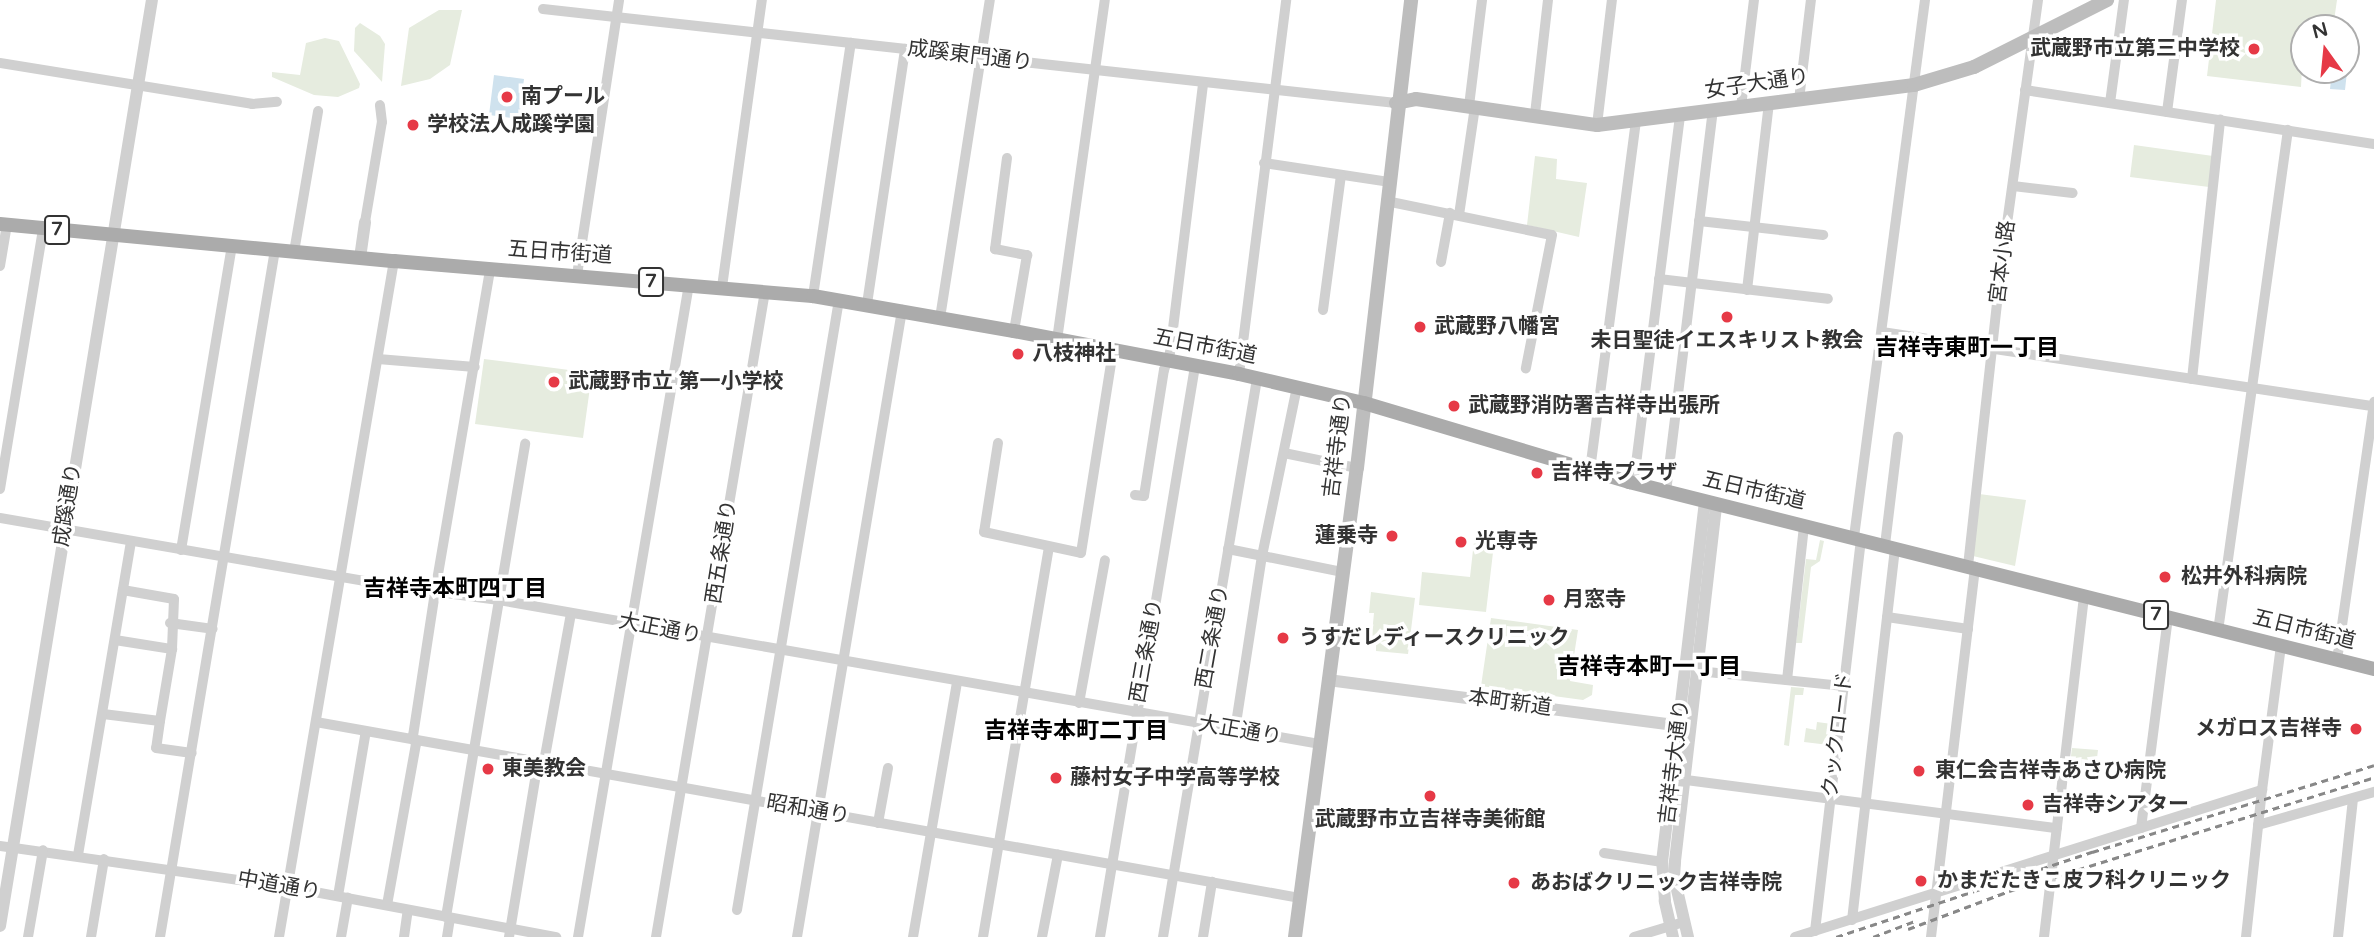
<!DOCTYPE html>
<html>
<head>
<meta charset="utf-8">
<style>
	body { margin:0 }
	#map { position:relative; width:2374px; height:937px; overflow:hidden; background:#fff; font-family:"Varela Round","Noto Sans JP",sans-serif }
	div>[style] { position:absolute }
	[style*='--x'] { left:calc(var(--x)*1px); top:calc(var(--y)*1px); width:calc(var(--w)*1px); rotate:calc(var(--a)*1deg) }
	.green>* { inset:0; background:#e6ecdf }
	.water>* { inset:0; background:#cfe2ee }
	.minor>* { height:10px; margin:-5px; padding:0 5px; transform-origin:5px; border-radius:5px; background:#d0d0d0 }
	.tertiary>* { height:12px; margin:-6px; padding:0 6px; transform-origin:6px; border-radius:6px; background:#d0d0d0 }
	.secondary>* { height:14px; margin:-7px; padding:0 7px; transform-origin:7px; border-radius:7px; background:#bdbdbd }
	.primary>* { height:14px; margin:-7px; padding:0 7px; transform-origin:7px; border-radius:7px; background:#ababab }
	.rail>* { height:2.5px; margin-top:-1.25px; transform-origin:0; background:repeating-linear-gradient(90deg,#888 0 7px,transparent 0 12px) }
	.dots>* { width:19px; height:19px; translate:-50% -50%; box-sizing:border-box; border:4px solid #fff; border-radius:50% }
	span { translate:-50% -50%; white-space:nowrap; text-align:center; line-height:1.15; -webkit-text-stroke:7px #fff; paint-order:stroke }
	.shield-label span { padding:2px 5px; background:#fff; border:2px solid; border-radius:5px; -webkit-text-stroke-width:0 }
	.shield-label { font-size:19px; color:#333; font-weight:700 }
	.poi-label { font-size:21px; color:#333; font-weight:700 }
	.right { translate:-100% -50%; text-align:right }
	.left { translate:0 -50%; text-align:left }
	.street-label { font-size:21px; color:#333 }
	.neighbourhood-label { font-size:23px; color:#000; font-weight:700 }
	.north { position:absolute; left:2290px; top:14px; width:70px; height:70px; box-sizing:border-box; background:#fff; border:2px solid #adadad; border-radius:50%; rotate:345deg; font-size:19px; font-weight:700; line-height:28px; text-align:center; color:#333 }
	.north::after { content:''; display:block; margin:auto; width:24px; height:32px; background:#e63946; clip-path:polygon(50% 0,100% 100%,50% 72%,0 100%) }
</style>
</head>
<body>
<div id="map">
	<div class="green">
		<i style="clip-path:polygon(2216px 0,2337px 0,2334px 21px,2324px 28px,2304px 28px,2301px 87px,2207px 76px)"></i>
		<i style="clip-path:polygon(439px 10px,462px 10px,450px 65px,430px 79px,401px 86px,409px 28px)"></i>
		<i style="clip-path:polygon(360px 23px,380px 36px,385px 44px,382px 82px,354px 51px,355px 28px)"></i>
		<i style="clip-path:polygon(325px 38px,339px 41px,360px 84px,359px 88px,338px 97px,314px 95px,272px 77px,272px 72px,300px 75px,306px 43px)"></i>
		<i style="clip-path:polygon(2134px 145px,2213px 156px,2209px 187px,2130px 177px)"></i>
		<i style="clip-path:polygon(1535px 156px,1557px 159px,1556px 179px,1587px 183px,1579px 237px,1527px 225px)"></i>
		<i style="clip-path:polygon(484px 359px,592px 373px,583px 438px,475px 424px)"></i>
		<i style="clip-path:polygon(1979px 494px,2026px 500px,2015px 566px,1973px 556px)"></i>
		<i style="clip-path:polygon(1820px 540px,1824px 541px,1820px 561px,1811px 567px,1802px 643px,1796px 643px,1806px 559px,1816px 560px)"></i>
		<i style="clip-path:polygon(1474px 541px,1494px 544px,1486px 612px,1419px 605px,1422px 572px,1470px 577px)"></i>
		<i style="clip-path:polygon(1371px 592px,1415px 598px,1408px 654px,1376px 651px,1376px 645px,1371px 644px,1374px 613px,1369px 613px)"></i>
		<i style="clip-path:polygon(1491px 618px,1578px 630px,1570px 681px,1593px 685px,1592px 695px,1583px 700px,1481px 686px)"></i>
		<i style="clip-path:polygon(1791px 687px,1804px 688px,1803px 695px,1795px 695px,1789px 746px,1784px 745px)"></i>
		<i style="clip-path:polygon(1817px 722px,1832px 724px,1829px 745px,1804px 742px,1806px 728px,1816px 730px)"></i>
		<i style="clip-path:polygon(2072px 748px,2098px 750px,2095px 774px,2069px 772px)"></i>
	</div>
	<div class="water">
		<i style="clip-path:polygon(2346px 54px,2349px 54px,2345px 90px,2330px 89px,2332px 70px,2346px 70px)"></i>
		<i style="clip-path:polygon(494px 75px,524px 79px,519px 119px,489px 115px)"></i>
	</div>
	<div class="minor">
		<i style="--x:543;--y:9;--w:858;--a:6.29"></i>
		<i style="--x:0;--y:63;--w:255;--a:9.2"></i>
		<i style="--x:252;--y:104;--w:25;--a:-5"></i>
		<i style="--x:2025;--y:90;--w:353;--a:8.8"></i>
		<i style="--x:1799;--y:100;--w:101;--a:-83.2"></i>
		<i style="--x:2110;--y:103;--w:104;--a:-82.3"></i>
		<i style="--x:1469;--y:106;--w:107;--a:-83"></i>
		<i style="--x:1741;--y:107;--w:108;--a:-83.1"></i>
		<i style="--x:2167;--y:112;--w:113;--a:-82.4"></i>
		<i style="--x:1535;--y:114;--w:115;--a:-83.5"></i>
		<i style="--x:1597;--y:125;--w:126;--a:-83.2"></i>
		<i style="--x:1007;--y:158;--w:92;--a:97.5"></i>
		<i style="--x:995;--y:249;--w:33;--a:11"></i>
		<i style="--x:1027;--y:255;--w:77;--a:99.7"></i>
		<i style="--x:1264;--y:163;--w:126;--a:8.6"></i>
		<i style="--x:2013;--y:186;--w:60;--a:6.7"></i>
		<i style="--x:1386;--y:201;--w:169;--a:11.6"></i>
		<i style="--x:1552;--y:235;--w:136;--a:101.1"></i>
		<i style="--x:1459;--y:215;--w:109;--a:-81.6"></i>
		<i style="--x:1699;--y:221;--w:125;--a:6.4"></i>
		<i style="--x:365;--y:222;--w:101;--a:-80.4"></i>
		<i style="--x:382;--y:122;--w:17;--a:-97"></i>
		<i style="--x:294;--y:252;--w:143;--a:-80.3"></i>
		<i style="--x:1441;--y:262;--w:50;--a:-79.6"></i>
		<i style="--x:0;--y:266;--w:43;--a:-80.5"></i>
		<i style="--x:577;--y:275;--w:278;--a:-81.3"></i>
		<i style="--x:1659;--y:279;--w:170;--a:6.7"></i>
		<i style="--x:722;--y:287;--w:290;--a:-82.1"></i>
		<i style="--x:1747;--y:290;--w:187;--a:-83.3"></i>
		<i style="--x:813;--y:296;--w:256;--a:-81.5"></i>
		<i style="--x:867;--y:304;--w:258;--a:-81.5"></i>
		<i style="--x:1323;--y:310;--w:136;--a:-82.4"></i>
		<i style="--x:940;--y:318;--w:322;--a:-81.1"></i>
		<i style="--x:1882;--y:332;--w:497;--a:8.6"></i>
		<i style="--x:1057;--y:340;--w:343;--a:-82"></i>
		<i style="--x:378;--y:359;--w:97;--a:4.7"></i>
		<i style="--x:1239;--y:374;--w:377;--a:-82.8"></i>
		<i style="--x:2192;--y:379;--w:261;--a:-83.8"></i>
		<i style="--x:998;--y:443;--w:90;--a:98.9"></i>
		<i style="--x:984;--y:532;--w:99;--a:12.2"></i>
		<i style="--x:1081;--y:553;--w:205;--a:-81"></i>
		<i style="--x:1284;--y:453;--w:75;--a:11.6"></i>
		<i style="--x:1590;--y:470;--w:352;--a:-82.5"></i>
		<i style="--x:1635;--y:472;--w:359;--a:-82.8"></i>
		<i style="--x:0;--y:489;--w:265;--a:-80.6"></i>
		<i style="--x:1666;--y:492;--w:384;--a:-83"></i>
		<i style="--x:1135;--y:495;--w:9;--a:6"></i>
		<i style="--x:1144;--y:496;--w:128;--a:-81"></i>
		<i style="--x:1164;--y:370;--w:18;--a:-71"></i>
		<i style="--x:1170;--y:353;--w:272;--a:-83"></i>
		<i style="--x:0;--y:518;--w:406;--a:9.8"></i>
		<i style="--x:400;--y:587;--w:100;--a:7.5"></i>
		<i style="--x:499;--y:600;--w:834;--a:9.95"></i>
		<i style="--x:1854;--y:537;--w:542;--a:-82.47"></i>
		<i style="--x:1885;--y:545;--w:109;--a:-83.1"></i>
		<i style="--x:1228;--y:549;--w:116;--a:11.4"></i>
		<i style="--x:181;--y:550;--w:308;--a:-80.5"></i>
		<i style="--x:1968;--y:566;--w:294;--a:-83.7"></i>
		<i style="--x:2000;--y:274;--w:277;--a:-82.1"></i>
		<i style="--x:1887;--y:617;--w:82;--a:8.4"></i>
		<i style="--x:170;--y:623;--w:43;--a:7.9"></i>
		<i style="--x:2218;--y:631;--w:506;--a:-82.05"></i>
		<i style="--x:115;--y:640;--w:58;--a:9"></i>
		<i style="--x:2337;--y:660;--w:261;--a:-81.8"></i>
		<i style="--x:1698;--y:671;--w:147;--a:5.9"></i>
		<i style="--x:1787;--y:680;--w:156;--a:-83.7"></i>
		<i style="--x:1079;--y:703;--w:145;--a:-79.7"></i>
		<i style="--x:103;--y:714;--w:57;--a:7"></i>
		<i style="--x:160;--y:721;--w:73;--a:-80.5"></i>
		<i style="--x:172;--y:649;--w:50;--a:-87.7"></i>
		<i style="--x:174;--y:599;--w:52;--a:-170"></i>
		<i style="--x:160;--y:721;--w:27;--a:98"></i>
		<i style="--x:156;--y:748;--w:36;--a:8"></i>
		<i style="--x:316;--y:722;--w:1000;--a:10.14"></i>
		<i style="--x:1235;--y:730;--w:176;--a:-81.2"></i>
		<i style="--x:1262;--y:556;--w:173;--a:-78.3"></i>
		<i style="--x:544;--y:762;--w:151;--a:-79.7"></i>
		<i style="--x:1686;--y:780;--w:374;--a:7.4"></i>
		<i style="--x:878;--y:823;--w:56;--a:-79.7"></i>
		<i style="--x:2258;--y:825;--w:121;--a:-15.9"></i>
		<i style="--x:2141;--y:828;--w:212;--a:-82.7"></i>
		<i style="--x:0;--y:846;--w:291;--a:8.1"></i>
		<i style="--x:288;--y:887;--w:273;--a:10.6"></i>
		<i style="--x:1604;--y:853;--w:59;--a:8.8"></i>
		<i style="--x:78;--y:855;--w:318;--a:-80.4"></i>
		<i style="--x:338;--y:896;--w:167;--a:-80.4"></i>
		<i style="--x:387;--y:905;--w:164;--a:-79.8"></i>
		<i style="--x:416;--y:744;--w:9;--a:-111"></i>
		<i style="--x:413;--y:736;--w:146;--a:-81.3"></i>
		<i style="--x:435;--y:592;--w:328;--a:-80.3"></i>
		<i style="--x:737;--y:910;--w:618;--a:-80.51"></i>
		<i style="--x:446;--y:917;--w:480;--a:-80.5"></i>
		<i style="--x:1852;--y:920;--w:374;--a:-83.4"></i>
		<i style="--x:1815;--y:931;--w:395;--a:-83.3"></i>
		<i style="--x:28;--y:937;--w:88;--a:-80.2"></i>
		<i style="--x:91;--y:937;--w:79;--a:-80.5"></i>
		<i style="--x:160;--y:937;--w:697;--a:-80.5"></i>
		<i style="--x:279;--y:937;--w:686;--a:-80.35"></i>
		<i style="--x:341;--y:937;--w:40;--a:-80"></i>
		<i style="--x:404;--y:937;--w:27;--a:-82"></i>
		<i style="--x:447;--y:937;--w:19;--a:-81"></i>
		<i style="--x:509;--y:937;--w:178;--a:-80.6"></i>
		<i style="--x:578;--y:937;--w:662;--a:-80.35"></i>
		<i style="--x:656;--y:937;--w:655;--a:-80.42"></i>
		<i style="--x:797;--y:937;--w:636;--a:-80.49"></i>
		<i style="--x:913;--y:937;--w:259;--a:-80.2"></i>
		<i style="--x:983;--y:937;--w:395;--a:-80.4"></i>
		<i style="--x:1042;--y:937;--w:84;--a:-79"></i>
		<i style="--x:1100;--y:937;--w:579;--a:-80.55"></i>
		<i style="--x:1163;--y:937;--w:566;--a:-80.44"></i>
		<i style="--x:1203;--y:937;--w:56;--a:-80.7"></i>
		<i style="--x:1634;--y:937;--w:52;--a:-16.7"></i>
		<i style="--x:1795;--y:937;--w:490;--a:-17.5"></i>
		<i style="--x:2262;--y:790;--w:145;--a:-82.5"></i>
		<i style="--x:1931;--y:937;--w:373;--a:-83.2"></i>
		<i style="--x:2044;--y:937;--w:343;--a:-83.3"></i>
		<i style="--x:2246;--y:937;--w:148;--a:-83.8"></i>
		<i style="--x:2338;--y:937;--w:139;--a:-83.8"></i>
	</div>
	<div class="tertiary">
		<i style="--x:360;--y:258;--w:36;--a:-82"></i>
		<i style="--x:1328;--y:680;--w:359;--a:7.4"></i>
		<i style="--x:0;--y:926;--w:938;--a:-80.68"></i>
		<i style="--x:1673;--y:937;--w:37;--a:-103"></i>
		<i style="--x:1665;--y:901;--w:39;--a:-94"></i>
		<i style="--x:1662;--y:862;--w:363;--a:-83.2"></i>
		<i style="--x:1688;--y:937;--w:62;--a:-103.1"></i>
		<i style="--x:1674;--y:877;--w:16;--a:-86"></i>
		<i style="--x:1675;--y:861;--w:359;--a:-83.4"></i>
	</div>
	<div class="secondary">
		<i style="--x:1396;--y:103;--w:20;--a:-11"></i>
		<i style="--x:1416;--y:99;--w:183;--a:8.2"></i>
		<i style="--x:1597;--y:125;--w:320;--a:-7.2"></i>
		<i style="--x:1914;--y:85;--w:63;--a:-16.7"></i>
		<i style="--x:1974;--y:67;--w:149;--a:-26.7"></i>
		<i style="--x:1295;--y:937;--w:473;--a:-82.5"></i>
		<i style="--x:1357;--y:468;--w:471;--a:-83.4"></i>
	</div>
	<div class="primary">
		<i style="--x:0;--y:224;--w:396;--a:5.4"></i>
		<i style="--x:394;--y:261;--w:420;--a:4.8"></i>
		<i style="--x:813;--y:296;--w:204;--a:9.9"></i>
		<i style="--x:1014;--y:331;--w:229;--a:10.8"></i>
		<i style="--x:1239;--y:374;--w:128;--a:13.1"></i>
		<i style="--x:1364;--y:403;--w:277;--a:16.6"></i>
		<i style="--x:1629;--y:482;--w:768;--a:14.09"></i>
	</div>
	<div class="rail">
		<i style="--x:1908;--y:929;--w:108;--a:-20.6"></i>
		<i style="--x:2009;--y:891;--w:382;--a:-17.3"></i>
		<i style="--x:1836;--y:937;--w:270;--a:-18.4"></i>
		<i style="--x:2092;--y:852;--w:295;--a:-17.1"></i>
		<i style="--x:1873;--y:937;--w:45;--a:-20.9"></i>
	</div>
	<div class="dots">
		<i style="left:2254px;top:49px;background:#e63946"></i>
		<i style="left:507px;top:97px;background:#e63946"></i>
		<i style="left:413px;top:125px;background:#e63946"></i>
		<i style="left:1727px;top:317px;background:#e63946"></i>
		<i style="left:1420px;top:327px;background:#e63946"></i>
		<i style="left:1018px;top:354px;background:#e63946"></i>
		<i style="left:554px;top:382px;background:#e63946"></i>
		<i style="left:1454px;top:406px;background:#e63946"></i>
		<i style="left:1537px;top:473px;background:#e63946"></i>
		<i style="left:1392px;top:536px;background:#e63946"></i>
		<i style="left:1461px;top:542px;background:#e63946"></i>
		<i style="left:2165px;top:577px;background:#e63946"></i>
		<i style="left:1549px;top:600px;background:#e63946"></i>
		<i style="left:1283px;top:638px;background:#e63946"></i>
		<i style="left:2356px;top:729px;background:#e63946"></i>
		<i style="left:488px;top:769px;background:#e63946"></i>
		<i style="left:1919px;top:771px;background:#e63946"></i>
		<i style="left:1056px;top:778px;background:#e63946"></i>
		<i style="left:1430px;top:796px;background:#e63946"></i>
		<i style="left:2028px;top:805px;background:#e63946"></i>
		<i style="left:1921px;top:881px;background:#e63946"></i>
		<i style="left:1514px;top:883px;background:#e63946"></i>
	</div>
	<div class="shield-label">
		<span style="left:57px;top:230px">7</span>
		<span style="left:651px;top:282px">7</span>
		<span style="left:2156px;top:615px">7</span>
	</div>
	<div class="poi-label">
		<span class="right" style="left:2240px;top:49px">武蔵野市立第三中学校</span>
		<span class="left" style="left:521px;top:97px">南プール</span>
		<span class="left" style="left:427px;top:125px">学校法人成蹊学園</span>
		<span class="left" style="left:1434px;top:327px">武蔵野八幡宮</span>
		<span style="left:1727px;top:341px">未日聖徒イエスキリスト教会</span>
		<span class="left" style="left:1032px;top:354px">八枝神社</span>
		<span class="left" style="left:568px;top:382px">武蔵野市立 第一小学校</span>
		<span class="left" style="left:1468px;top:406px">武蔵野消防署吉祥寺出張所</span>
		<span class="left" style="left:1551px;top:473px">吉祥寺プラザ</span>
		<span class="right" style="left:1378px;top:536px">蓮乗寺</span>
		<span class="left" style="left:1475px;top:542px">光専寺</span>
		<span class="left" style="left:2181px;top:577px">松井外科病院</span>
		<span class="left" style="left:1563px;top:600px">月窓寺</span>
		<span class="left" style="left:1299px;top:638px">うすだレディースクリニック</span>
		<span class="right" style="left:2342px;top:729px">メガロス吉祥寺</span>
		<span class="left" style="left:502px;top:769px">東美教会</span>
		<span class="left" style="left:1935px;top:771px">東仁会吉祥寺あさひ病院</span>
		<span class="left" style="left:1070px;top:778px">藤村女子中学高等学校</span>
		<span class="left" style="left:2042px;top:805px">吉祥寺シアター</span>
		<span style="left:1430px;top:820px">武蔵野市立吉祥寺美術館</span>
		<span class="left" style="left:1937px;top:881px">かまだたきこ皮フ科クリニック</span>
		<span class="left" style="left:1530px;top:883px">あおばクリニック吉祥寺院</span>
	</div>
	<div class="street-label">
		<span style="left:970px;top:56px;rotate:7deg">成蹊東門通り</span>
		<span style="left:1757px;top:84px;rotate:-8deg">女子大通り</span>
		<span style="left:560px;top:253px;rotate:4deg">五日市街道</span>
		<span style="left:2003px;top:262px;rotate:-83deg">宮本小路</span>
		<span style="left:1205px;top:347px;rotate:11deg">五日市街道</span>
		<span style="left:1338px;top:446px;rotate:-83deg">吉祥寺通り</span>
		<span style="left:1754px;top:491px;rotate:13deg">五日市街道</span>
		<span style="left:68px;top:505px;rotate:-81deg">成蹊通り</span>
		<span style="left:722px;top:552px;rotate:-81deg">西五条通り</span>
		<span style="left:660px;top:629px;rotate:11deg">大正通り</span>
		<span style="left:2304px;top:630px;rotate:14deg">五日市街道</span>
		<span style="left:1213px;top:637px;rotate:-80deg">西二条通り</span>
		<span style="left:1147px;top:651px;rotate:-80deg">西三条通り</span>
		<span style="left:1510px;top:703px;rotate:8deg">本町新道</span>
		<span style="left:1240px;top:731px;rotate:10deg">大正通り</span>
		<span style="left:1838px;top:735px;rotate:-83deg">クックロード</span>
		<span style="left:1675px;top:762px;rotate:-83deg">吉祥寺大通り</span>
		<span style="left:808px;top:810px;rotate:10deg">昭和通り</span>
		<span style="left:279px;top:886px;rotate:10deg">中道通り</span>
	</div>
	<div class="neighbourhood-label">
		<span style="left:1967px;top:348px">吉祥寺東町一丁目</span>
		<span style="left:455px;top:589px">吉祥寺本町四丁目</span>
		<span style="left:1649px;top:667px">吉祥寺本町一丁目</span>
		<span style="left:1076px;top:731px">吉祥寺本町二丁目</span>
	</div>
	<div class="north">N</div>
</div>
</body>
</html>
